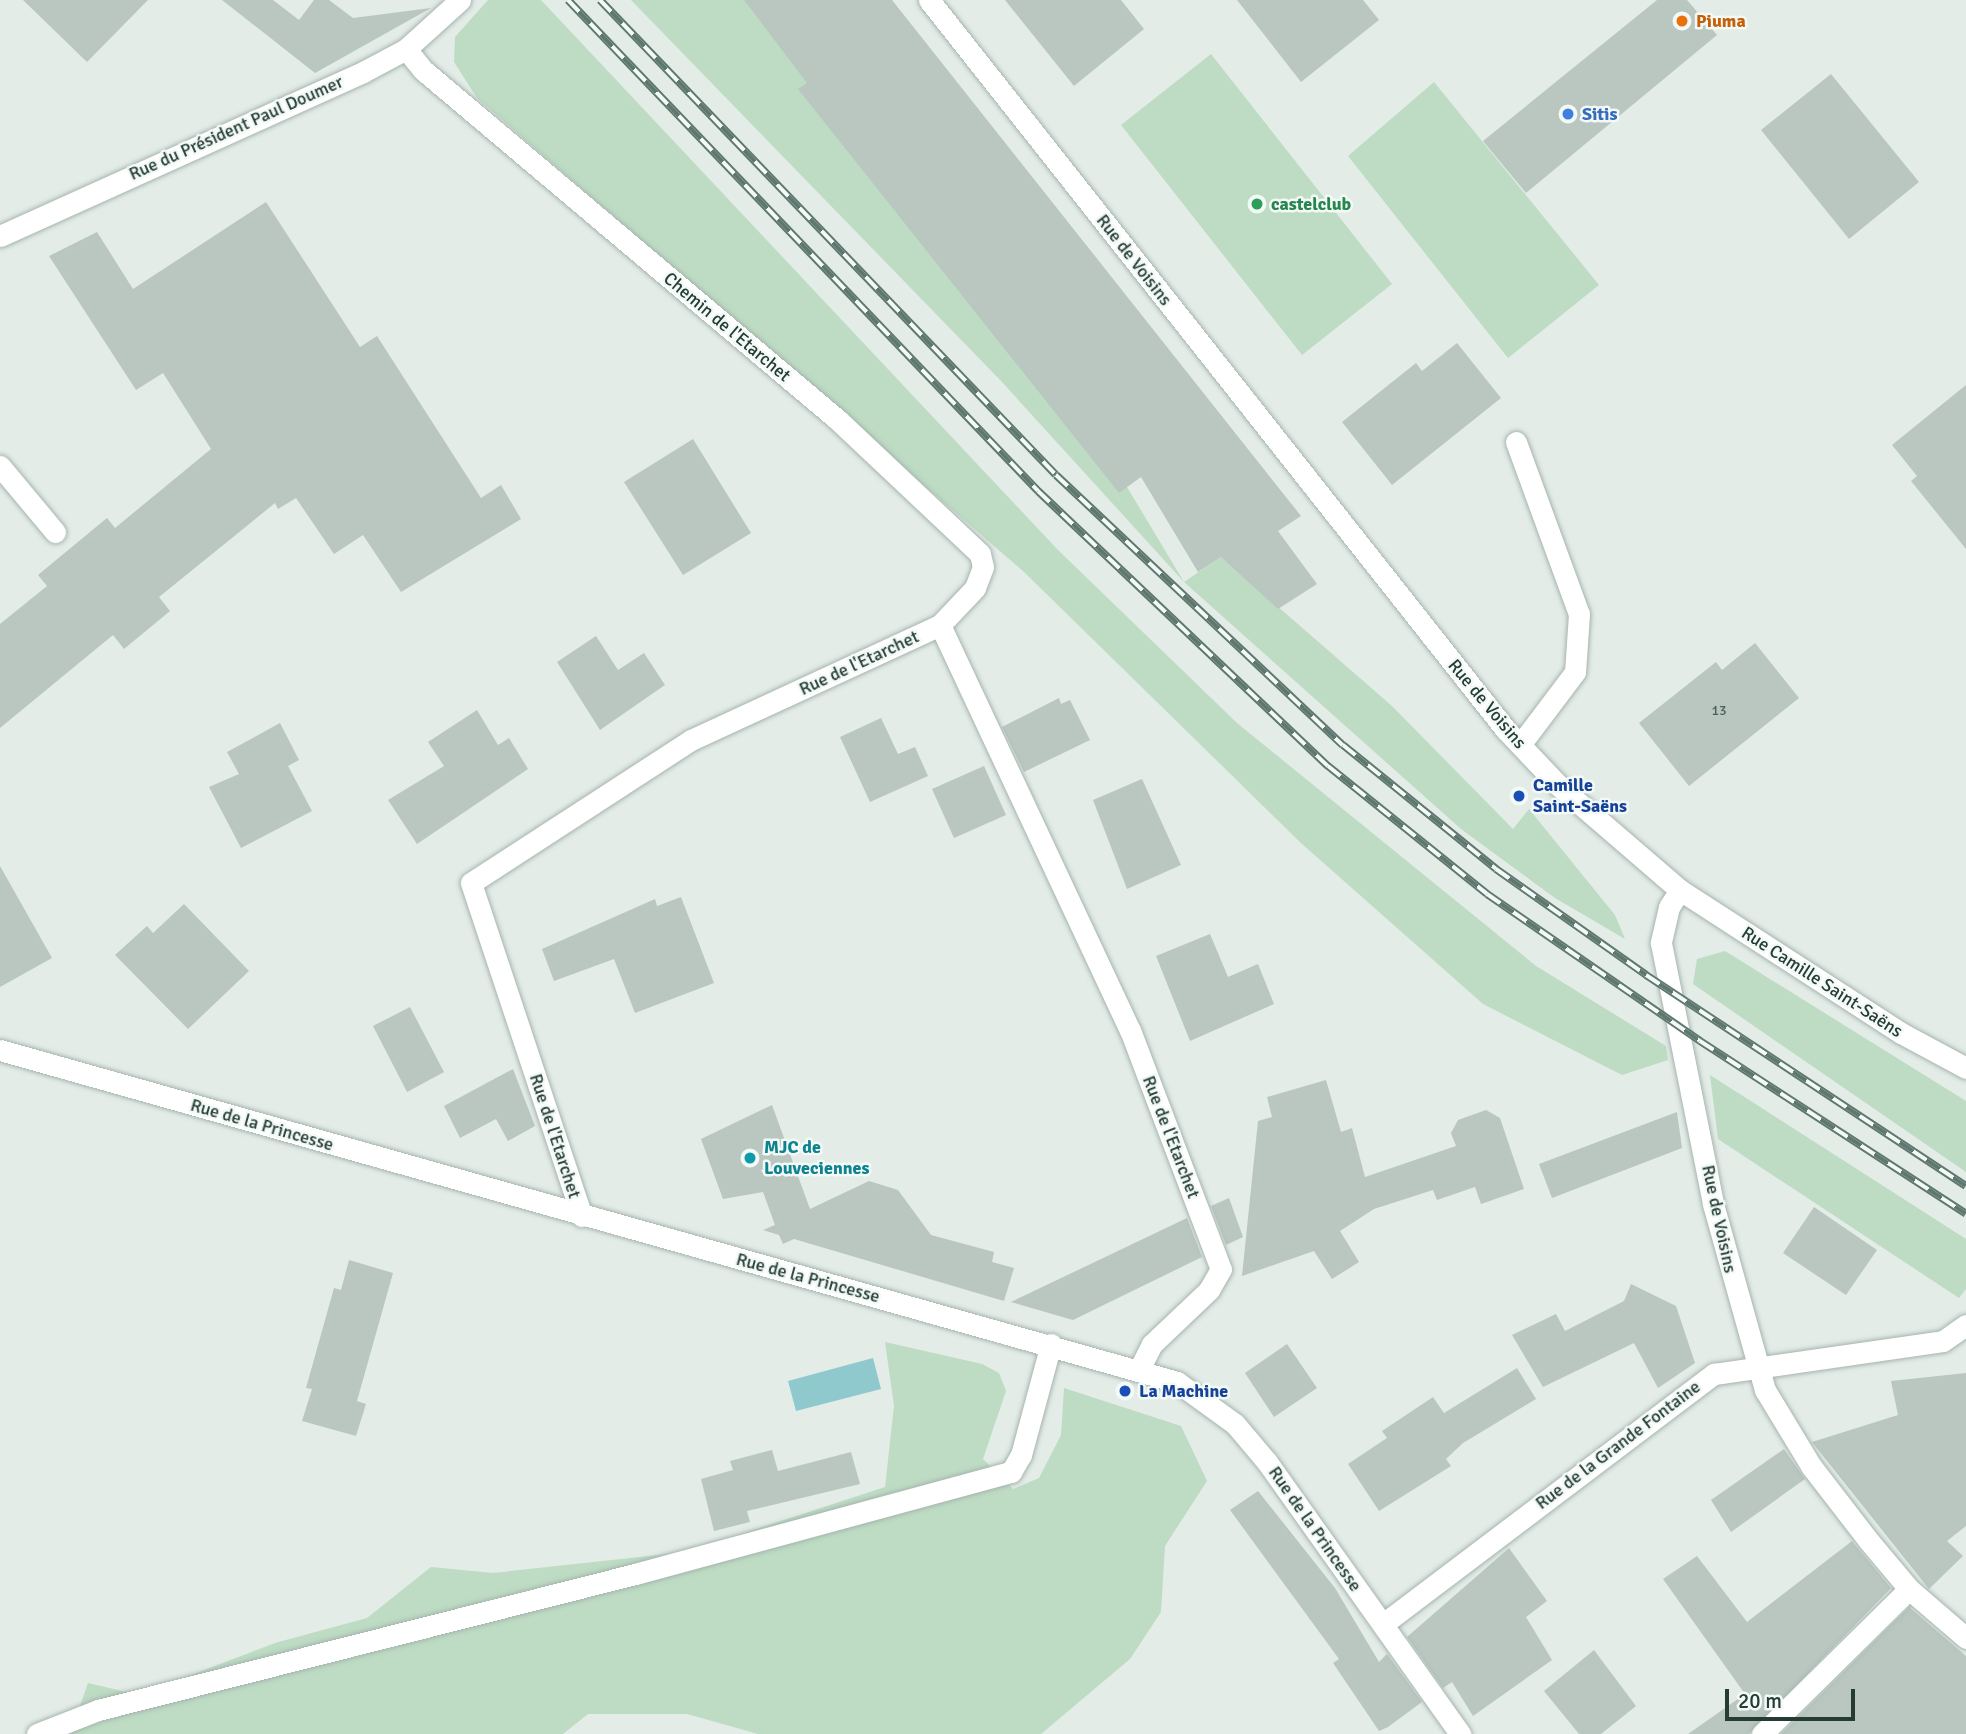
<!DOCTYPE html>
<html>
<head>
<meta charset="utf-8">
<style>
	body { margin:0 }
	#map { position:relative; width:1966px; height:1734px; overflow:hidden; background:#e3ece7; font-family:Signika,sans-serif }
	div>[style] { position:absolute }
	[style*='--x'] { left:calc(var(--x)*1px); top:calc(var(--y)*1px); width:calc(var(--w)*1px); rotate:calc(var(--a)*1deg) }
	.green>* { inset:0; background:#bddcc3 }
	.water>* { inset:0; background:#8fc9cd }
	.building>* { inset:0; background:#b9c7c0 }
	.roads { filter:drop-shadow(0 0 2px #a6b4ae) drop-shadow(0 0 2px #a6b4ae) }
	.lane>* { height:21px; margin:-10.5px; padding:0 10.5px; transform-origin:10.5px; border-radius:10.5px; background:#fff }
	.street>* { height:21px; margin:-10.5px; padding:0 10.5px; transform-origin:10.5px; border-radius:10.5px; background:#fff }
	.secondary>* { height:21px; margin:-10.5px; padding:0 10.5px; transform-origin:10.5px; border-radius:10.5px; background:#fff }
	.rail>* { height:8px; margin-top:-4px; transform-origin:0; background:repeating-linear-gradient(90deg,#f3f9f6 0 16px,#5f786f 0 32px); box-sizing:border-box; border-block:2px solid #5f786f }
	.dots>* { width:19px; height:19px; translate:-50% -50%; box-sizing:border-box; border:4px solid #f3f9f6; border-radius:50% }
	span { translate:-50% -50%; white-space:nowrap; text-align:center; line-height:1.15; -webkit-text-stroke:5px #f3f9f6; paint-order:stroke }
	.number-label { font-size:14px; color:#495f57 }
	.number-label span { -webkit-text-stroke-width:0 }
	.food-label { font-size:18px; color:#c56008; font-weight:700 }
	.left { translate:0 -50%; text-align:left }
	.shop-label { font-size:18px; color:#366cbe; font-weight:700 }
	.street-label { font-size:18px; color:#243c34 }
	.leisure-label { font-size:18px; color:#27864d; font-weight:700 }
	.transit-label { font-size:18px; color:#164399; font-weight:700 }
	.culture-label { font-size:18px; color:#0d838f; font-weight:700 }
	.scale { position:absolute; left:1725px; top:1689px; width:130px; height:32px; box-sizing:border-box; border:4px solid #243c34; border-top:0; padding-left:9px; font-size:21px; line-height:24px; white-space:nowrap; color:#243c34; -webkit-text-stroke:5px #f3f9f6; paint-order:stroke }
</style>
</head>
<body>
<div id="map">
	<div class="green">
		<i style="clip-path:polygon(488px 0,541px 0,1058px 550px,1237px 723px,1536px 966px,1666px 1046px,1668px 1060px,1622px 1075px,1483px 1004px,1301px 843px,1024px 572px,477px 98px,454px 62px,455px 37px)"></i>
		<i style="clip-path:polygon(631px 0,755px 0,1127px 487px,1184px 582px,1221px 557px,1392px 706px,1513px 829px,1529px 809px,1615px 915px,1625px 939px,1555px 898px,1461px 829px,1184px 582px,1002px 382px)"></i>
		<i style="clip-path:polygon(1211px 54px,1392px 284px,1302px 355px,1121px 125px)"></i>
		<i style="clip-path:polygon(1434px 82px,1599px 285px,1508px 358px,1348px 156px)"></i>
		<i style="clip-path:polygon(1725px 951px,1966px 1101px,1966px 1172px,1693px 984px,1697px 959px)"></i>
		<i style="clip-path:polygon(1710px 1075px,1966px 1239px,1966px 1289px,1959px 1298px,1718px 1139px)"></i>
		<i style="clip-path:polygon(885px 1342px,982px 1364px,999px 1373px,1006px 1391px,983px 1459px,1013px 1489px,1039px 1478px,1061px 1435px,1064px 1388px,1181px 1426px,1207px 1481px,1165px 1546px,1161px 1612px,1130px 1659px,1041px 1734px,758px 1734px,687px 1714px,588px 1714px,563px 1734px,70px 1734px,88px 1683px,139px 1695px,275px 1643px,367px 1618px,431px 1567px,493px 1573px,686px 1552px,885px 1487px,894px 1406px)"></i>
	</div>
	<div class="water">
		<i style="clip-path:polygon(873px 1358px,881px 1389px,796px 1411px,788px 1381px)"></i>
	</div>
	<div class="building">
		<i style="clip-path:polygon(23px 0,148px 0,87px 62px)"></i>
		<i style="clip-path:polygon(222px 0,273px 0,299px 20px,314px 0,329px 0,353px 18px,431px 8px,315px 73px)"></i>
		<i style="clip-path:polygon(744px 0,892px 0,1301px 516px,1278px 531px,1317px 584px,1278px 609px,1221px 557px,1198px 572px,1141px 477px,1119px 493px,798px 89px,807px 83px)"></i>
		<i style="clip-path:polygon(1005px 0,1121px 0,1144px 29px,1074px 86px)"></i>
		<i style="clip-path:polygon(1237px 0,1363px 0,1379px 20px,1301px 82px)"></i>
		<i style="clip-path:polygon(1657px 0,1687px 0,1717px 35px,1526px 193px,1483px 141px)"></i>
		<i style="clip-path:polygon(1831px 74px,1919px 182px,1849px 239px,1761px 130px)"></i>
		<i style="clip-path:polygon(266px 202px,360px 347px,377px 336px,481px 498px,501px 485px,521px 519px,401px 592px,363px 535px,334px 554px,296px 498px,278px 509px,275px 503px,159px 597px,170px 611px,124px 649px,113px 635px,0 728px,0 624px,47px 586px,38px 575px,107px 518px,115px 528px,211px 449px,163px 373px,136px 390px,49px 256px,97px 232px,133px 289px)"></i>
		<i style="clip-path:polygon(1457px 343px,1501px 398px,1392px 485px,1342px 422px,1416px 363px,1422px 371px)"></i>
		<i style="clip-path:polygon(1966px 385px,1966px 549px,1911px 481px,1917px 476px,1892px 445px)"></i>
		<i style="clip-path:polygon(693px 439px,751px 533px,683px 575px,624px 482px)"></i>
		<i style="clip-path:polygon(596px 636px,618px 670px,644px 653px,665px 685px,600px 730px,557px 662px)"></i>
		<i style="clip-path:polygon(1755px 643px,1799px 698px,1689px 786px,1639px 723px,1716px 662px,1722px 670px)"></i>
		<i style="clip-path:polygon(1059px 698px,1061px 704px,1070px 700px,1090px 740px,1024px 772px,1002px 727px)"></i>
		<i style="clip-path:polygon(477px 710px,498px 745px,509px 738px,528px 769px,417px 844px,388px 800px,444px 766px,428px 742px)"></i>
		<i style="clip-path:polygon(881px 718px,898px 754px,915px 747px,928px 776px,870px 802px,840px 737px)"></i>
		<i style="clip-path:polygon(280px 723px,299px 760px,288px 766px,312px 811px,241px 848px,209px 787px,239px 774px,227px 752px)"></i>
		<i style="clip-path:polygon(984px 766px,1006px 815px,954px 838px,932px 789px)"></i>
		<i style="clip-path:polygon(1142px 779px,1181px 865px,1127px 889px,1093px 800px)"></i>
		<i style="clip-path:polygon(0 866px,52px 958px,0 987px)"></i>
		<i style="clip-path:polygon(681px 897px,714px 983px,635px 1013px,614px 959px,554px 981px,542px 949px,655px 899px,657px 906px)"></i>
		<i style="clip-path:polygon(184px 904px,249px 971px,188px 1029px,115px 955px,147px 926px,153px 933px)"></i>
		<i style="clip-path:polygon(1210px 934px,1228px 977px,1258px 964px,1274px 1004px,1190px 1041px,1156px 956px)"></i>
		<i style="clip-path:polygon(410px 1007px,444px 1072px,407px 1092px,373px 1026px)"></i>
		<i style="clip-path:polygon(513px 1069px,535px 1126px,508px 1141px,496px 1119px,460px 1138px,444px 1106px)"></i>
		<i style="clip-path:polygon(1326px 1080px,1341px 1132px,1352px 1128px,1365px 1177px,1456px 1146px,1451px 1133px,1458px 1120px,1486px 1110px,1500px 1118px,1524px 1189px,1481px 1204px,1475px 1187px,1437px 1200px,1433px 1190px,1374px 1209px,1340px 1231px,1359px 1262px,1332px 1279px,1314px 1251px,1242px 1276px,1258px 1121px,1272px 1117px,1267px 1097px)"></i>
		<i style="clip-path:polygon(772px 1105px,810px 1209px,869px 1181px,898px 1190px,931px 1235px,994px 1252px,992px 1262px,1014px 1268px,1004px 1301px,794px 1239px,783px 1244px,779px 1235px,763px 1230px,775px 1225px,763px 1192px,723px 1199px,701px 1139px)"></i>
		<i style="clip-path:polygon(1677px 1112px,1682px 1148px,1552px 1198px,1539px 1164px)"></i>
		<i style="clip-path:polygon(1229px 1198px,1243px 1237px,1226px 1245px,1211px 1206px)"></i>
		<i style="clip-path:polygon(1814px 1207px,1877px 1250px,1846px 1295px,1783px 1253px)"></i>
		<i style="clip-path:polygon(1187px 1218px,1202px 1257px,1073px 1320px,1011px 1302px)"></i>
		<i style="clip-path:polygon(349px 1260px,393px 1273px,357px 1401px,366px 1404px,356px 1436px,302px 1421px,312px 1389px,306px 1388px,334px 1288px,341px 1290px)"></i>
		<i style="clip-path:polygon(1631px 1284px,1676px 1306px,1695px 1363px,1658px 1388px,1634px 1343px,1543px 1387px,1512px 1335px,1556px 1314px,1565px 1331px,1624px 1301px)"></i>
		<i style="clip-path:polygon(1287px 1344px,1317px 1388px,1274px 1417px,1245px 1373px)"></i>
		<i style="clip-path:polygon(1517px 1368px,1536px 1399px,1463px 1443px,1446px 1459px,1451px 1466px,1379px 1511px,1348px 1464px,1387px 1438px,1382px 1431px,1433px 1397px,1444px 1413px)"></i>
		<i style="clip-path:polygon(1966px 1373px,1966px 1526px,1947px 1541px,1963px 1556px,1929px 1589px,1812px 1442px,1898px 1415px,1891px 1381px)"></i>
		<i style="clip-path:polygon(1784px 1449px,1805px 1479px,1731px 1532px,1711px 1500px)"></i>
		<i style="clip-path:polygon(772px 1450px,778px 1471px,851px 1452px,860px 1484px,747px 1511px,750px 1522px,714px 1531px,701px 1479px,733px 1470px,730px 1461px)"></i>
		<i style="clip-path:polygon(1258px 1491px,1335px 1588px,1379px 1662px,1387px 1654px,1422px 1702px,1388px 1727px,1379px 1731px,1333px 1663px,1339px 1659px,1230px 1510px)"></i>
		<i style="clip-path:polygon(1852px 1541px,1891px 1588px,1749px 1734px,1688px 1734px,1745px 1694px,1663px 1579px,1697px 1556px,1747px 1622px)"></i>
		<i style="clip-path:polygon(1509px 1548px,1547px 1601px,1526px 1617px,1552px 1660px,1473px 1716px,1452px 1682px,1443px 1688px,1407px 1637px)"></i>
		<i style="clip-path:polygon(1909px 1607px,1966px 1656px,1966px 1734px,1781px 1734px)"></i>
		<i style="clip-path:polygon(1594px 1650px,1636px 1706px,1601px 1734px,1579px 1734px,1544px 1691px)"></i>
	</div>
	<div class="roads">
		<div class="lane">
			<i style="--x:1516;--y:442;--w:183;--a:69.9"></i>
			<i style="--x:1579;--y:614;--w:58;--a:93.9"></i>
			<i style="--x:1575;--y:672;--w:91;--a:127"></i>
			<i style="--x:0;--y:466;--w:86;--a:50.2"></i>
			<i style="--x:940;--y:625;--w:447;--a:64.9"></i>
			<i style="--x:1130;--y:1030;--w:256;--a:69.2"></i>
			<i style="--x:1221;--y:1269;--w:24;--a:120"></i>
			<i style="--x:1209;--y:1290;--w:79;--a:136.5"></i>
			<i style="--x:1152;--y:1344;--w:28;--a:117"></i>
			<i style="--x:37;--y:1734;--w:66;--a:-21.5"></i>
			<i style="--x:98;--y:1710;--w:554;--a:-14.21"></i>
			<i style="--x:635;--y:1574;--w:390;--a:-15.2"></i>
			<i style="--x:1011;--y:1472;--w:20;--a:-60"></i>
			<i style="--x:1021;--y:1455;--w:115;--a:-74.9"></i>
			<i style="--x:1762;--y:1734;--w:206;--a:-44.6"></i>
		</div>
		<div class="street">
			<i style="--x:929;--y:0;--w:930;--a:51.68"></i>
			<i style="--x:1506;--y:730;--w:77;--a:46.6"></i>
			<i style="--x:1559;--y:786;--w:160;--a:40.7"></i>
			<i style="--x:1680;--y:890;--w:263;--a:32.9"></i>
			<i style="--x:1901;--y:1033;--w:74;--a:28.3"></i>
			<i style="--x:406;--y:49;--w:27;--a:51"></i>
			<i style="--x:423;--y:70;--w:543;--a:40.14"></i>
			<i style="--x:838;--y:420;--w:195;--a:43.3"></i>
			<i style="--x:980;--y:554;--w:13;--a:77"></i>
			<i style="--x:983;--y:567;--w:22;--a:111"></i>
			<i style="--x:975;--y:588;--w:51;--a:133.4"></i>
			<i style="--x:940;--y:625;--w:274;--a:155.2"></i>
			<i style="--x:691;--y:740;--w:262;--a:147"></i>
			<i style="--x:471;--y:883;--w:351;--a:71.6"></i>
			<i style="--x:0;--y:236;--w:398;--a:-24.3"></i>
			<i style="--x:363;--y:72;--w:49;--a:-28.1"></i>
			<i style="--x:406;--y:49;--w:73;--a:-42.2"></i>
			<i style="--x:1680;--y:890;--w:20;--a:123"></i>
			<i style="--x:1669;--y:907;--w:37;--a:103"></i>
			<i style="--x:1661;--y:943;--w:266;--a:78.7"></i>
			<i style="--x:1713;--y:1204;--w:193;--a:74.4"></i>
			<i style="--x:1765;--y:1390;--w:89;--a:58.8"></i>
			<i style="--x:1811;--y:1466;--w:93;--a:52.4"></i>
			<i style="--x:1868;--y:1540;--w:64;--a:50.1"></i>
			<i style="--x:1909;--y:1589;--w:75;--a:40.7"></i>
			<i style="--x:1383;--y:1624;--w:415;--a:-37.1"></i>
			<i style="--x:1714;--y:1374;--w:231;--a:-8.2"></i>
			<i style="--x:1943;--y:1341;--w:28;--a:-35"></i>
		</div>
		<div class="secondary">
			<i style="--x:0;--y:1050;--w:1223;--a:15.75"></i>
			<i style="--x:1177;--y:1382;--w:72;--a:35.9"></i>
			<i style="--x:1235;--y:1424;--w:50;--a:49.9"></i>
			<i style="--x:1267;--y:1462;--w:334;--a:54.6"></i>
		</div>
	</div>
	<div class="rail">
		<i style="--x:568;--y:0;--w:680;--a:46.25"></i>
		<i style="--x:1038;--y:491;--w:400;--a:43.5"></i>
		<i style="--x:1328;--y:766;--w:204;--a:38.8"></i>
		<i style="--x:1487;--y:894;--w:259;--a:34.6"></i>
		<i style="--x:1700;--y:1041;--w:317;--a:33"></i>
		<i style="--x:600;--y:0;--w:658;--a:46.17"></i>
		<i style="--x:1056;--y:475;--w:394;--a:43.3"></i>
		<i style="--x:1343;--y:745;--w:197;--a:39"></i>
		<i style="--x:1496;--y:869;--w:184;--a:35.2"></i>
		<i style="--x:1646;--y:975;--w:383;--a:33.4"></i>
	</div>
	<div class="dots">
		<i style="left:1682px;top:21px;background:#e8710a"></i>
		<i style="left:1568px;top:114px;background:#3f7fe0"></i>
		<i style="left:1257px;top:204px;background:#2e9e5b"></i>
		<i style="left:1519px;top:796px;background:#1a4fb4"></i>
		<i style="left:750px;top:1158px;background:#0f9aa8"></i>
		<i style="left:1125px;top:1391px;background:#1a4fb4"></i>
	</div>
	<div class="number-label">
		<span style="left:1719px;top:711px">13</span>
	</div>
	<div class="food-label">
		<span class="left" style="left:1696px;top:21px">Piuma</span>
	</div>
	<div class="shop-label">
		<span class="left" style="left:1582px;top:114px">Sitis</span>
	</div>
	<div class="street-label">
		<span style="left:236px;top:128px;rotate:-24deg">Rue du Président Paul Doumer</span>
		<span style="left:1134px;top:260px;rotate:52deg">Rue de Voisins</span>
		<span style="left:727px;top:327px;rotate:40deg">Chemin de l'Etarchet</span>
		<span style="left:859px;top:663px;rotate:-25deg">Rue de l'Etarchet</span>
		<span style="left:1487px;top:704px;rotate:50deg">Rue de Voisins</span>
		<span style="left:1822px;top:982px;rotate:33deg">Rue Camille Saint-Saëns</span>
		<span style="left:262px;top:1125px;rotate:16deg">Rue de la Princesse</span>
		<span style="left:555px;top:1136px;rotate:72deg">Rue de l'Etarchet</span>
		<span style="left:1171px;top:1137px;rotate:69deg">Rue de l'Etarchet</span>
		<span style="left:1719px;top:1219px;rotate:78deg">Rue de Voisins</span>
		<span style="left:808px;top:1278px;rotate:15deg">Rue de la Princesse</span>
		<span style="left:1618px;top:1445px;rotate:-37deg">Rue de la Grande Fontaine</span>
		<span style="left:1315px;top:1529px;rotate:55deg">Rue de la Princesse</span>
	</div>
	<div class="leisure-label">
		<span class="left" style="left:1271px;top:204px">castelclub</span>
	</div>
	<div class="transit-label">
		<span class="left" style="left:1533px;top:796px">Camille<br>Saint-Saëns</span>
		<span class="left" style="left:1139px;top:1391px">La Machine</span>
	</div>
	<div class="culture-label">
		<span class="left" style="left:764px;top:1158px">MJC de<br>Louveciennes</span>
	</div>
	<div class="scale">20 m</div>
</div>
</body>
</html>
